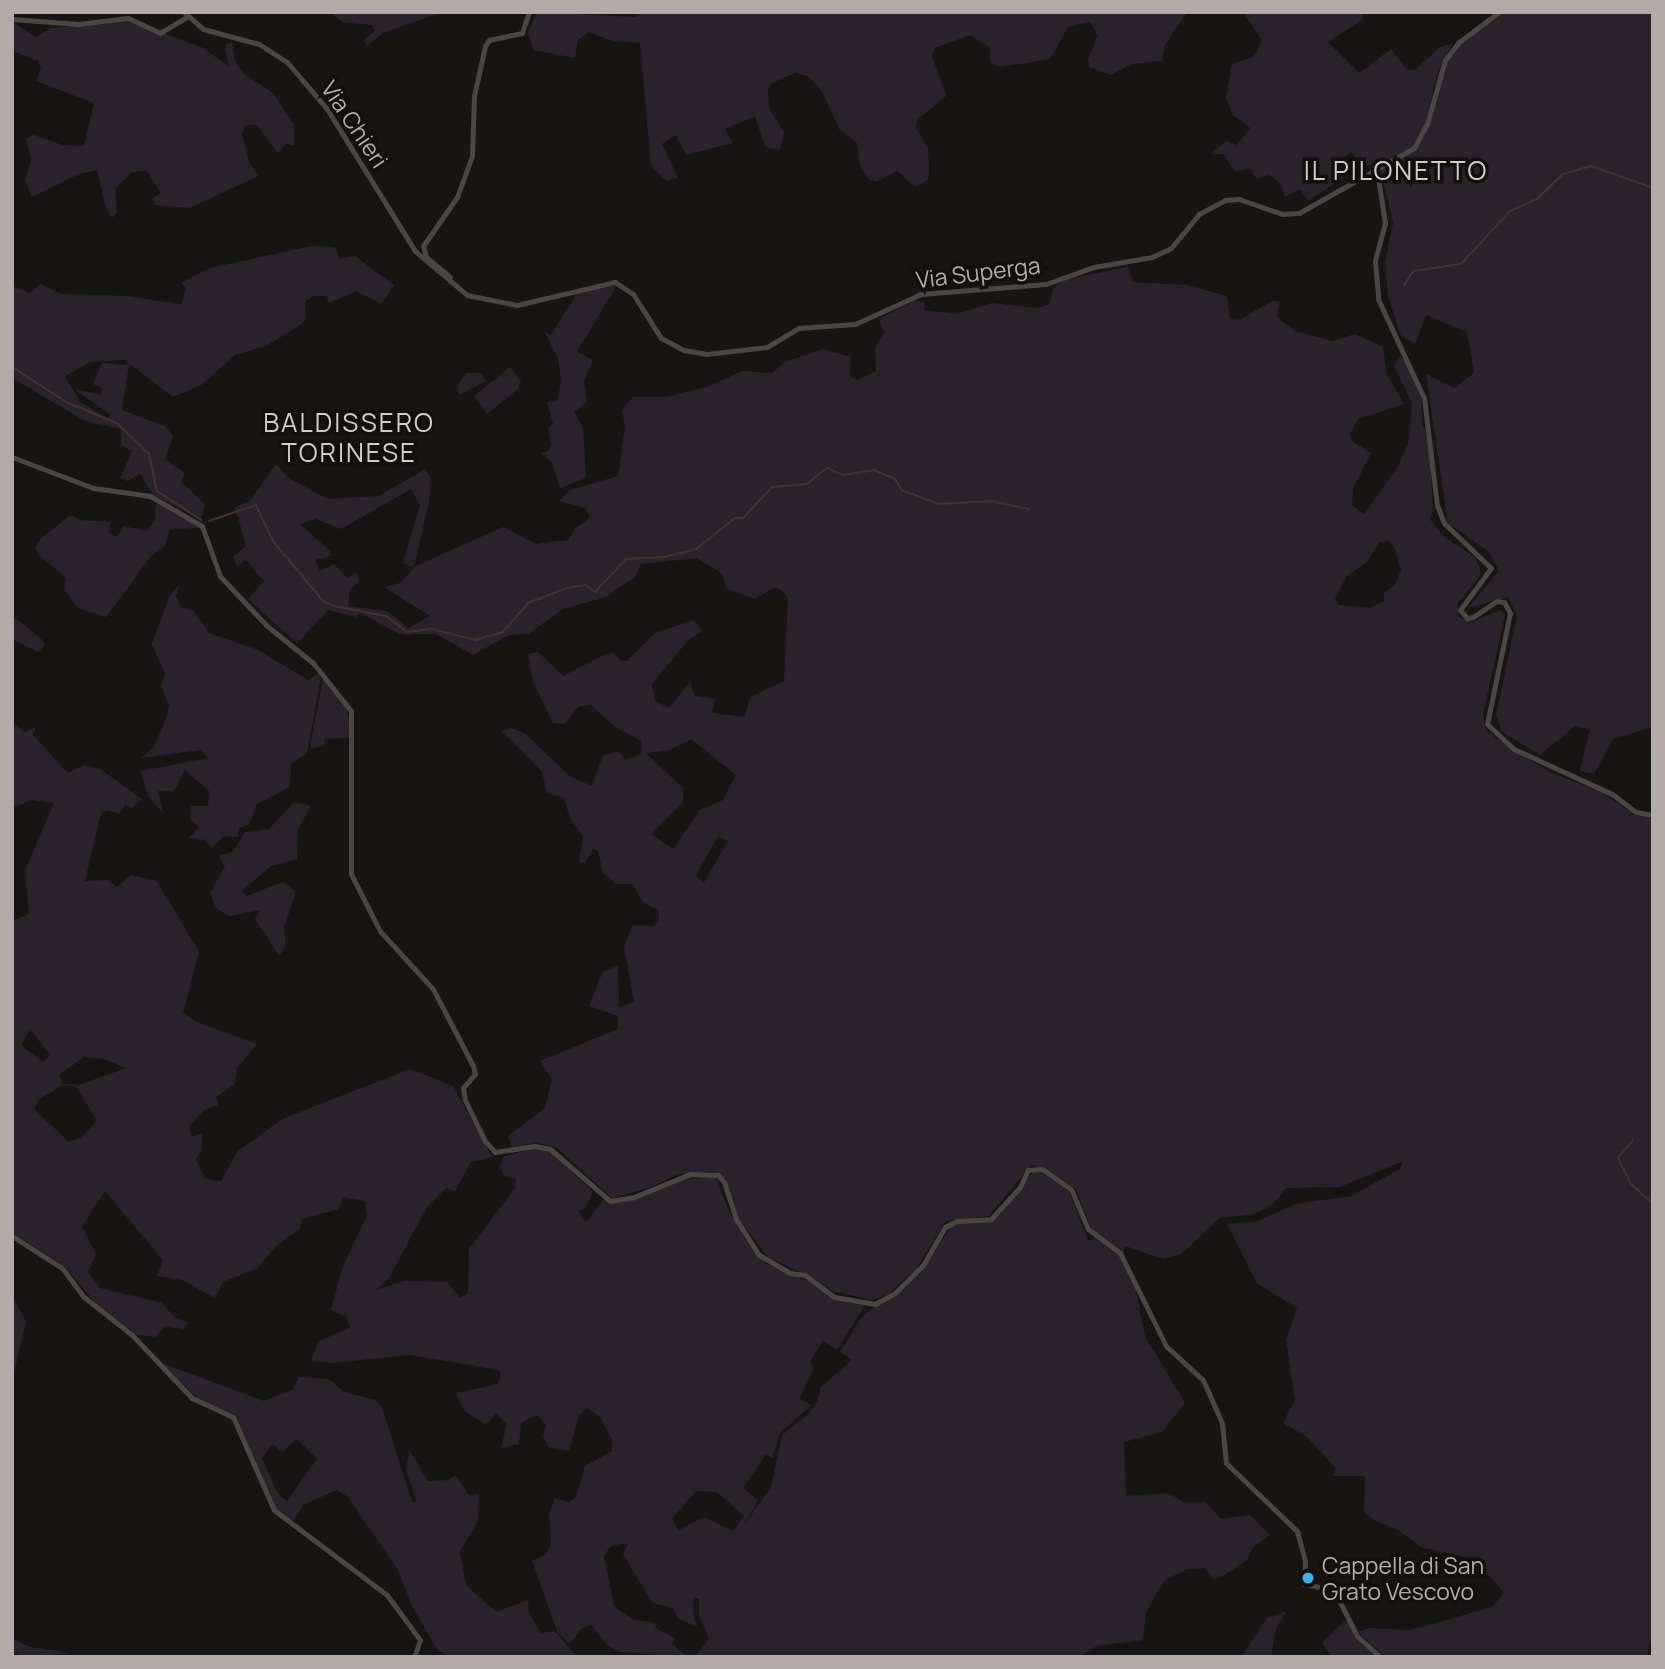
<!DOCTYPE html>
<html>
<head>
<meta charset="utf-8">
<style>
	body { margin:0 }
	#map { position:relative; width:1665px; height:1669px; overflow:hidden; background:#161514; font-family:Manrope,sans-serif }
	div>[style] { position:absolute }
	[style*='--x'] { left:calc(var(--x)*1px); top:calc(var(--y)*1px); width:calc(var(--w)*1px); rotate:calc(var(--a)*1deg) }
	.green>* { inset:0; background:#29222a }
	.stream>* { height:2px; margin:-1px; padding:0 1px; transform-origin:1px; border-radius:1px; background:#423332 }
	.secondary>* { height:5px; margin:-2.5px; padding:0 2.5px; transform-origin:2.5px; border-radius:2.5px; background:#4a4643 }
	.dots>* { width:19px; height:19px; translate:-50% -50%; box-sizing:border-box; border:4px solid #11100f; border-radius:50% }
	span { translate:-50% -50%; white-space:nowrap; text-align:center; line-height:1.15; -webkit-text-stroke:7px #11100f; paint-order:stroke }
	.street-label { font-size:23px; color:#b5aba6 }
	.poi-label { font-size:23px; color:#b5aba6 }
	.left { translate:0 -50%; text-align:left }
	.quarter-label { font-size:26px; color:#d2cbc7; letter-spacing:2px }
	.frame { position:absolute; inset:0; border:14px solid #b5aba6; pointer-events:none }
</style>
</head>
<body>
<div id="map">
	<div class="green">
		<i style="clip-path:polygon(330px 12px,442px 12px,383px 33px,367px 46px,364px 40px,375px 31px,372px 25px,342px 22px)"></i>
		<i style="clip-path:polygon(537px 12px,635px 17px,645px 12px,1187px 12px,1165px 45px,1162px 61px,1131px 64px,1111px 75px,1089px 67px,1088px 59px,1098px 35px,1090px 22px,1068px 27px,1050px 59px,1027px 63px,998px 67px,991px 63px,989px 47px,970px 35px,935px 48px,932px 56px,946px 96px,917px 120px,916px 128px,928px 147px,929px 172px,928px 180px,915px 187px,897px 171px,876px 182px,869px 180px,860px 166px,857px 143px,839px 129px,823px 93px,808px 76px,795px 73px,772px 83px,768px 89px,769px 109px,784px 132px,780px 150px,765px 147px,755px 116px,725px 129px,733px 143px,686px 155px,676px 135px,662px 144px,678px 178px,666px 181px,651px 166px,640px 43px,612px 41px,589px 32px,578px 40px,575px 58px,533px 50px,528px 32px)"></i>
		<i style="clip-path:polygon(1243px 12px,1363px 12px,1363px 19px,1328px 42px,1359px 73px,1391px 49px,1406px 69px,1415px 70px,1440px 47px,1452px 44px,1438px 72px,1425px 124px,1413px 147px,1379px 169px,1375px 164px,1363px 167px,1351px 152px,1338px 162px,1343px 178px,1308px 201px,1300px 189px,1285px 197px,1281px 184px,1269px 175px,1257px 179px,1250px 169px,1234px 171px,1224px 154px,1211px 154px,1226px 141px,1237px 145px,1250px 128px,1232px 114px,1226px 97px,1232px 64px,1254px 57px,1262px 40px)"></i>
		<i style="clip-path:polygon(1502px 12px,1653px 12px,1653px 727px,1613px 739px,1594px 774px,1580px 771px,1590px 729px,1575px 726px,1540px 755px,1502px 732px,1496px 715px,1517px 616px,1508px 597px,1468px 608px,1499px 571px,1489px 552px,1448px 523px,1426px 374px,1454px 388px,1474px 373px,1467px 332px,1426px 315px,1415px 344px,1401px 336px,1388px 296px,1385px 262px,1393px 223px,1381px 171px,1421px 141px,1441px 73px,1453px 48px)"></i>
		<i style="clip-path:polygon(12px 21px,36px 37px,51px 28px,131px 21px,203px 48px,228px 66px,225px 45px,232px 42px,235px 61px,244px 74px,273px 93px,294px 124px,294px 146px,286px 144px,278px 153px,257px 125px,245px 125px,242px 134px,249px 162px,258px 176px,190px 208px,155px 205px,152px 199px,161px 193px,147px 171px,132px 172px,115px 189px,117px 212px,112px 218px,106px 208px,97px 170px,79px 174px,32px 197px,25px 180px,31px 160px,26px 138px,34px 135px,62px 145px,84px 146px,94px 103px,36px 81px,41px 69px,38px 61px,13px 51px)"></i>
		<i style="clip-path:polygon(311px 246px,335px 247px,339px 259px,355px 256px,394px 285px,381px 304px,356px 291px,329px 303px,327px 296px,313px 296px,305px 302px,306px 319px,300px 325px,266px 346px,235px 355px,201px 385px,173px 397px,125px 360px,90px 362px,65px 376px,80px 402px,108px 418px,110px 414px,74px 389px,101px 395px,102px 388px,93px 384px,102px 363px,129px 365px,122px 410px,165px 426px,173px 436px,165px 460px,185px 473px,181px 482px,205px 504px,201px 519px,153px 495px,140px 474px,127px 481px,120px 478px,132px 451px,121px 445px,121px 429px,85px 421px,12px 378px,12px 286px,30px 293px,40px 284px,61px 294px,125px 296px,181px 304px,186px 290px,182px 282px,210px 268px)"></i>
		<i style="clip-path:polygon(evenodd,1128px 267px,1133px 282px,1186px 285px,1227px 296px,1230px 319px,1239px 320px,1272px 301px,1280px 302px,1277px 317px,1295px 331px,1333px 341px,1355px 334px,1383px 347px,1387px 375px,1404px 404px,1358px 419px,1350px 434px,1352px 441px,1371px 453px,1353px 489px,1352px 505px,1364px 515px,1398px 466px,1408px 444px,1412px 403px,1394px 366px,1400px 356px,1405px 360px,1421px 398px,1422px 424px,1429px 439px,1433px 512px,1429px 518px,1443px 536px,1475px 557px,1480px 568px,1480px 576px,1457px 604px,1459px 617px,1472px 622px,1500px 610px,1505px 615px,1483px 714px,1486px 731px,1547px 771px,1601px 792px,1637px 816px,1653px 817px,1653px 1627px,1647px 1657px,1385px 1657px,1358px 1632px,1369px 1628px,1411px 1630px,1492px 1607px,1504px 1592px,1473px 1559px,1421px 1547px,1398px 1530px,1374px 1520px,1364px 1512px,1365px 1476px,1333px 1476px,1336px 1468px,1307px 1437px,1283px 1423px,1295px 1400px,1286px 1340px,1297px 1308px,1257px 1283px,1227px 1224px,1255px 1222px,1296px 1204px,1351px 1196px,1400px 1169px,1403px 1161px,1340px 1187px,1286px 1188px,1273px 1204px,1255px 1214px,1220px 1218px,1181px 1254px,1163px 1259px,1125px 1246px,1123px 1254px,1093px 1232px,1075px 1188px,1032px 1164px,989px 1216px,946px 1221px,916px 1269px,887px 1295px,872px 1300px,832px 1291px,810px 1276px,769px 1258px,740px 1221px,725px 1179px,713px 1171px,678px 1174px,649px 1188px,612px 1198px,556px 1147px,536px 1143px,512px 1147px,508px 1136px,545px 1108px,552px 1079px,540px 1061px,618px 1029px,618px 1016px,589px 1006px,603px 971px,618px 966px,619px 1008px,634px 1001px,624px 946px,633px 925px,654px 926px,659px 919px,658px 911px,643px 902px,632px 884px,616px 884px,603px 873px,598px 851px,593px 849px,585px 863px,579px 862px,583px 836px,570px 818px,564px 798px,547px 793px,542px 772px,502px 731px,511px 728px,526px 734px,569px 776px,592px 786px,603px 755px,618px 752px,625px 759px,635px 757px,641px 753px,642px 741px,615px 727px,591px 705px,578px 707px,565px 724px,553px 723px,533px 682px,528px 654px,538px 652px,563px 676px,606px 654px,614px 653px,621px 661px,627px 661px,655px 633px,693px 620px,703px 631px,689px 639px,652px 684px,655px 701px,669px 708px,690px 682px,695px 696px,715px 699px,712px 713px,745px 717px,750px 697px,784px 681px,788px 597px,782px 591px,775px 587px,755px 599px,725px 588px,723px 574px,697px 558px,641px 564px,635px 577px,606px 597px,563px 609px,528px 634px,509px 635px,473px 655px,436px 634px,400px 634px,360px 613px,357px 617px,328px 610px,297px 643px,248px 599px,276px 568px,264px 581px,246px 560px,237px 566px,233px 557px,246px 546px,235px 507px,250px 501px,276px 464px,290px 479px,328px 499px,379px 496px,425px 469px,431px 478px,429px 502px,414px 567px,503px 527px,536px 544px,568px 540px,575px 528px,590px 518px,586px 508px,559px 501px,570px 490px,618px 476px,625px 426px,622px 410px,633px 397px,665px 397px,710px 386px,742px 371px,772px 373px,785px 362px,823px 349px,851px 357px,850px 377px,857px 380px,876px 371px,875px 347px,884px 332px,879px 319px,914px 301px,925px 302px,924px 310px,956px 314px,992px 303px,1037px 308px,1050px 304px,1053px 288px,1067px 279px,1128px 267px,411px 489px,420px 505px,403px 563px,414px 568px,400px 583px,384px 587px,430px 616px,408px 628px,387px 611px,348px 606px,350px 589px,359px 582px,358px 575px,355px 572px,348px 579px,334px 564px,320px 571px,315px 560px,331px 556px,330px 551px,300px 524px,316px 519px,341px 529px,411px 489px,1128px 267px,1387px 541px,1394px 546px,1401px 570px,1395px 585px,1384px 593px,1384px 601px,1370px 608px,1339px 605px,1335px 598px,1347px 576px,1367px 562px,1379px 542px,1387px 541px,1128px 267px,691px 739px,736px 775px,723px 800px,700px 810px,673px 849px,651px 834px,683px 803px,683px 788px,646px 753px,670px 750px,691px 739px,1128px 267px,718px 836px,728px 841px,703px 884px,696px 875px,718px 836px)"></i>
		<i style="clip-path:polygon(617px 285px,577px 352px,593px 360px,584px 380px,587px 402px,574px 412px,583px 428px,586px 478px,560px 488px,552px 463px,541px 453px,548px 451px,551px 445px,548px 428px,553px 424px,547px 402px,558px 401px,561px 379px,558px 359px,544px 331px,551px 335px,577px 293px)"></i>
		<i style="clip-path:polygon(510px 367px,521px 381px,518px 389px,487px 414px,474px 396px)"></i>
		<i style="clip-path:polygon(466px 373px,480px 373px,486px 381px,459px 395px,457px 386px)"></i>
		<i style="clip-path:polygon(156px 503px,201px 528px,170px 529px,165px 546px,151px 556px,106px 617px,78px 608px,64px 590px,66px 578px,39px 555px,35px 547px,41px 539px,70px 515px,80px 520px,111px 522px,108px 532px,117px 537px,123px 526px,147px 531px,155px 520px)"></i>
		<i style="clip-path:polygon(179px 585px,176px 597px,181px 607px,194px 611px,209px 633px,258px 650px,308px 680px,318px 674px,321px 677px,307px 753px,291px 764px,290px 787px,257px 804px,249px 824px,238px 829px,238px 837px,223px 836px,212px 849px,205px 840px,189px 838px,199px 827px,190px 818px,191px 806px,208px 806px,209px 791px,185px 770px,174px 791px,158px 791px,163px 813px,148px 796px,141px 771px,208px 758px,200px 750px,141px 758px,154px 747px,167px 716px,169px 705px,161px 686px,165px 674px,152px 644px,169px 597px)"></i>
		<i style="clip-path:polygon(12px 615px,41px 639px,45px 645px,38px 652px,12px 639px)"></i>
		<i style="clip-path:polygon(323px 679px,347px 708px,351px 738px,325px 739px,324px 746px,310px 748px)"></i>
		<i style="clip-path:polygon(evenodd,12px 723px,25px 732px,36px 727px,33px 735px,68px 773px,84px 765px,100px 769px,142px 799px,132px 808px,125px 805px,119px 814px,108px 810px,101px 813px,85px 881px,107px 880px,117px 887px,131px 875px,157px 881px,199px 952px,183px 1013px,197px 1022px,257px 1044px,237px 1068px,235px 1084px,216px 1097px,218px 1105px,204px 1110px,189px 1126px,191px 1137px,202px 1134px,202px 1150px,196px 1159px,205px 1179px,221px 1181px,237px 1152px,282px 1119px,410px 1069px,453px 1086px,492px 1157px,471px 1162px,455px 1191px,446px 1188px,427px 1207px,389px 1278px,376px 1290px,404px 1281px,447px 1282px,460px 1298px,468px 1293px,469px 1249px,515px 1188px,516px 1179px,504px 1176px,500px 1167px,503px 1157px,534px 1148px,550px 1151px,593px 1192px,585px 1208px,578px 1211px,586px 1222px,603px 1200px,631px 1201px,684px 1179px,716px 1177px,730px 1214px,765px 1263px,813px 1283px,833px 1297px,865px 1305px,837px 1350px,823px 1341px,810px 1361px,814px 1368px,799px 1399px,812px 1405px,780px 1433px,772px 1458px,766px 1454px,743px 1488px,758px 1500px,742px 1528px,771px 1487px,782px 1435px,806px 1416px,817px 1402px,821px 1387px,852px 1360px,840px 1352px,861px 1318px,922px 1270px,952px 1225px,993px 1218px,1036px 1169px,1069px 1191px,1088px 1240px,1096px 1239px,1118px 1254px,1135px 1286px,1145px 1336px,1185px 1403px,1162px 1432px,1124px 1442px,1126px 1496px,1168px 1493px,1186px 1503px,1206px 1502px,1221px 1519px,1250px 1515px,1270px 1535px,1253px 1547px,1247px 1560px,1223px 1576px,1213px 1579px,1205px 1568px,1188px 1569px,1165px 1580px,1146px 1612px,1143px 1640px,1097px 1646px,1079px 1657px,695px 1657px,709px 1639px,699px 1615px,699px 1599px,694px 1598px,693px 1613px,697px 1627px,677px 1618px,673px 1608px,653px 1603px,623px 1555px,628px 1544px,620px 1544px,610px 1547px,604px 1556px,614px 1606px,634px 1620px,657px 1623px,655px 1628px,675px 1638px,672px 1644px,688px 1657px,620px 1652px,608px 1646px,591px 1625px,581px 1629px,569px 1644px,557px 1631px,532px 1561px,545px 1555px,551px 1545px,549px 1513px,555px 1498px,569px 1502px,576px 1497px,585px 1466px,612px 1451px,612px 1440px,600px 1417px,587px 1408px,579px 1415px,569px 1451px,549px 1447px,543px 1437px,546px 1425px,537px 1415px,521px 1423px,519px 1444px,501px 1448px,507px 1423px,496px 1414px,486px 1424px,465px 1412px,456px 1393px,498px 1384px,501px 1372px,490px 1368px,409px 1355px,333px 1363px,311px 1361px,318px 1342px,350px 1327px,347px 1317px,331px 1310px,342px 1269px,367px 1215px,365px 1201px,344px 1197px,338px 1209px,302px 1219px,300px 1229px,275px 1247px,258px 1268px,223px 1282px,215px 1298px,182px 1280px,157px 1276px,163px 1260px,105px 1191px,82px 1227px,96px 1255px,88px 1272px,100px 1288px,162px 1303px,174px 1317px,189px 1323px,183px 1329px,165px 1326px,156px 1337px,133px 1334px,99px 1307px,64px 1266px,12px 1233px,12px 921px,29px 914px,25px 871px,54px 803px,32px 800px,12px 808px,12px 723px,30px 1029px,50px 1055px,43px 1062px,21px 1045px,30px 1029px,12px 723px,84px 1057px,104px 1059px,126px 1068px,79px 1085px,63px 1084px,59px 1075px,84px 1057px,12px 723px,63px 1085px,76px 1087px,97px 1120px,82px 1137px,69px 1142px,34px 1109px,38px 1100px,63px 1085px,12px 723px,696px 1491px,717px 1492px,744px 1516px,733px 1531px,704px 1517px,679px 1530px,672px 1519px,696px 1491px)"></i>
		<i style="clip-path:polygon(294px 802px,311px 806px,298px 829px,297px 859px,271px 866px,242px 891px,247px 896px,282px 882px,296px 891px,284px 928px,286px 945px,279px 956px,255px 919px,261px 910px,228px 916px,215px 907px,210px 892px,225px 867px,218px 856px,233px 852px,245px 832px,269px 829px)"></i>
		<i style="clip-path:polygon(12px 1295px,26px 1322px,12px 1381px)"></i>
		<i style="clip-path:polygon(evenodd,159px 1362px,264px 1401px,292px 1390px,299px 1377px,329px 1379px,344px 1392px,375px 1400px,382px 1407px,412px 1502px,417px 1502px,406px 1471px,409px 1450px,428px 1481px,449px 1480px,455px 1475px,469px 1495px,479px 1494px,478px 1521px,460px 1551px,466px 1585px,496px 1612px,528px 1600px,529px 1614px,541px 1633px,555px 1631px,577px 1657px,449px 1657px,437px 1649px,412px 1606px,398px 1570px,348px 1497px,337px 1490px,303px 1505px,292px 1523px,275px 1508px,234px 1415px,201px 1401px,159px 1362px,297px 1439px,317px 1459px,287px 1501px,277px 1492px,262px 1458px,273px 1444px,282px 1452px,297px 1439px)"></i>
		<i style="clip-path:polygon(1287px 1611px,1276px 1628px,1271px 1657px,1241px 1657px,1267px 1618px)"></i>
		<i style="clip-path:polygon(1347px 1619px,1352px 1631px,1379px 1657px,1332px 1657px,1322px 1643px)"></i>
		<i style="clip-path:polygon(12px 1638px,30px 1647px,73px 1653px,21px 1657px,12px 1650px)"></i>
	</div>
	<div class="stream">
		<i style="--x:1653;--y:123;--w:9;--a:90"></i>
		<i style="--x:1404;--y:285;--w:17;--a:-57"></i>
		<i style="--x:1413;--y:271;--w:49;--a:-8.3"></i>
		<i style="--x:1461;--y:264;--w:72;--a:-47.2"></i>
		<i style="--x:1510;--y:211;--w:30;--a:-24"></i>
		<i style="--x:1537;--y:199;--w:36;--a:-44"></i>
		<i style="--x:1563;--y:174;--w:29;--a:-16"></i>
		<i style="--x:1591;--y:166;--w:66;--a:19.5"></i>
		<i style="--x:12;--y:367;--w:64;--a:32.9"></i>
		<i style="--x:66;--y:402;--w:54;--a:22.8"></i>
		<i style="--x:118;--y:424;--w:43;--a:44.1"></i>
		<i style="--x:149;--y:454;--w:38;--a:78"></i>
		<i style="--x:157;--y:491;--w:53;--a:33.4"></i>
		<i style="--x:209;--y:521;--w:50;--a:-18.8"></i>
		<i style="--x:256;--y:505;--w:38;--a:65"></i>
		<i style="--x:272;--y:540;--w:81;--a:50"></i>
		<i style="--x:324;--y:602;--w:14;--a:21"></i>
		<i style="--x:339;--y:607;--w:48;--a:10.8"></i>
		<i style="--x:386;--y:616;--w:26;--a:37"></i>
		<i style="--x:407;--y:632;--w:25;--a:-7"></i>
		<i style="--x:432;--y:629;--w:44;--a:14.3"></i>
		<i style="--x:475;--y:640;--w:29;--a:-16"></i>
		<i style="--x:503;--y:632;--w:38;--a:-49"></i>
		<i style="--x:528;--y:603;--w:42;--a:-21"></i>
		<i style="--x:567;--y:588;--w:19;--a:-9"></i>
		<i style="--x:586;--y:585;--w:11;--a:38"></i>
		<i style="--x:595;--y:592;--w:45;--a:-46.8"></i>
		<i style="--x:626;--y:559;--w:38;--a:-3"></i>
		<i style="--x:664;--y:557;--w:33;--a:-14"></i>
		<i style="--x:696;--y:549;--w:50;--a:-38.5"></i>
		<i style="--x:735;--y:518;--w:8;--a:0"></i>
		<i style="--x:743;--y:518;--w:42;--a:-46.9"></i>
		<i style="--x:772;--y:487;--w:35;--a:-5"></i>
		<i style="--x:807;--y:484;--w:26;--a:-39"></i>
		<i style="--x:827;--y:468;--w:17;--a:24"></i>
		<i style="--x:843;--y:475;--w:31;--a:-9"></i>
		<i style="--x:874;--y:470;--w:23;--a:23"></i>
		<i style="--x:895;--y:479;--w:13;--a:58"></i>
		<i style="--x:902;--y:490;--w:40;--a:21"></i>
		<i style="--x:939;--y:504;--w:52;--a:-3.3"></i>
		<i style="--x:991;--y:501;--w:39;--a:12"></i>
		<i style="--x:1633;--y:1140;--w:23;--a:130"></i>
		<i style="--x:1618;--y:1158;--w:30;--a:63"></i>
		<i style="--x:1632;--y:1185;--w:28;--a:42"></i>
	</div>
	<div class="secondary">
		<i style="--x:184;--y:12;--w:25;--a:42"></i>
		<i style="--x:203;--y:29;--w:58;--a:15"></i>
		<i style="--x:259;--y:44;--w:33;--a:33"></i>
		<i style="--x:287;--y:62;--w:62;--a:49.6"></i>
		<i style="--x:327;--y:109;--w:167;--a:58.2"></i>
		<i style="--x:415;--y:251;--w:68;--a:40.2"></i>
		<i style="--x:467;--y:295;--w:51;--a:11.3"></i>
		<i style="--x:517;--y:305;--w:101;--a:-13.2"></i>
		<i style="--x:615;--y:282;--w:22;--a:34"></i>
		<i style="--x:633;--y:294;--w:52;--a:57.5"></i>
		<i style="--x:661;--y:338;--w:26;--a:28"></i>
		<i style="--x:684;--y:350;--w:22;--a:10"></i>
		<i style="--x:706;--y:354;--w:61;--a:-6.5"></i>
		<i style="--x:767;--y:347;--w:37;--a:-31"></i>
		<i style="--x:799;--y:328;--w:56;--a:-4.1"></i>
		<i style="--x:855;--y:324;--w:72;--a:-24.4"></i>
		<i style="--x:921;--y:294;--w:125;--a:-4.6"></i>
		<i style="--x:1046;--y:284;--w:51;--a:-19.5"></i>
		<i style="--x:1094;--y:267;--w:59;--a:-9.8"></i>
		<i style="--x:1152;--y:257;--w:21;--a:-25"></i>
		<i style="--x:1171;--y:248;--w:44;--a:-50.5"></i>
		<i style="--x:1199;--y:214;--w:30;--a:-28"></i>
		<i style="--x:1225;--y:200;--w:14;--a:-4"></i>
		<i style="--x:1239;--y:199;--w:46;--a:19.2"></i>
		<i style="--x:1282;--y:214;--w:17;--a:-3"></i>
		<i style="--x:1299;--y:213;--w:132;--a:-29.5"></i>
		<i style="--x:1414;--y:148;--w:27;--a:-62"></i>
		<i style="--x:1427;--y:124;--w:66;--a:-74.3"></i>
		<i style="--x:1445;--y:60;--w:23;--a:-52"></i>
		<i style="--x:1459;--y:42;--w:50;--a:-36.9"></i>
		<i style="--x:12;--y:19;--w:66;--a:4.3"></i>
		<i style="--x:78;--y:24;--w:50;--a:-6.8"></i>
		<i style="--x:128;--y:18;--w:35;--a:25"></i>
		<i style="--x:160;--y:33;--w:31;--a:-31"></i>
		<i style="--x:1377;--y:171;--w:53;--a:81.3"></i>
		<i style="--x:1385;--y:223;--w:39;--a:105"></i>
		<i style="--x:1375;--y:261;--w:38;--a:85"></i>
		<i style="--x:1378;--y:299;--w:109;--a:65.1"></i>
		<i style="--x:1424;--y:398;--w:108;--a:83.1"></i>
		<i style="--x:1437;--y:505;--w:19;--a:69"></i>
		<i style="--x:1444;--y:523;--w:65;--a:43.8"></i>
		<i style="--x:1491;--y:568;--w:52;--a:126.4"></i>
		<i style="--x:1460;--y:610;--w:11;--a:49"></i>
		<i style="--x:1467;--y:618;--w:6;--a:-9"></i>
		<i style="--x:1473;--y:617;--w:29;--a:-34"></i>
		<i style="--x:1497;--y:601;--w:7;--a:8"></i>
		<i style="--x:1504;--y:602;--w:13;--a:61"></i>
		<i style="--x:1510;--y:613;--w:113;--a:101.7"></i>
		<i style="--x:1487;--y:724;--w:37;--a:43"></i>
		<i style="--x:1514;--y:749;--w:108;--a:24.7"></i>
		<i style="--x:1612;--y:794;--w:30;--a:37"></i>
		<i style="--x:1636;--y:812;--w:17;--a:10"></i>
		<i style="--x:450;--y:277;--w:31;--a:-140"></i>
		<i style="--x:426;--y:257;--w:11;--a:-105"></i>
		<i style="--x:423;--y:246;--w:60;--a:-55.2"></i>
		<i style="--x:457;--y:197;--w:44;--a:-69.9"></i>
		<i style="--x:472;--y:156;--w:60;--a:-88.1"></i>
		<i style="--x:474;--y:96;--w:51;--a:-77.6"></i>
		<i style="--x:485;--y:46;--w:7;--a:-56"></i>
		<i style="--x:489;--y:40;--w:34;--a:-12"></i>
		<i style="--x:522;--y:33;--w:22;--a:-72"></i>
		<i style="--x:12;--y:457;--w:87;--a:20.9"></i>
		<i style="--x:93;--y:488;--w:58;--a:8"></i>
		<i style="--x:150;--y:496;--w:60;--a:30"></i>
		<i style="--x:202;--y:526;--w:53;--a:70.2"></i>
		<i style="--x:220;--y:576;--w:67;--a:46.8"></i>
		<i style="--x:266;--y:625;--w:60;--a:39"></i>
		<i style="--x:313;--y:663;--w:61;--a:51.6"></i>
		<i style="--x:351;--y:711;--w:163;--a:90"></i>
		<i style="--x:351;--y:874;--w:64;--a:63"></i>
		<i style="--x:380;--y:931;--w:79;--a:47.6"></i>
		<i style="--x:433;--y:989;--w:87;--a:62.5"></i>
		<i style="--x:473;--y:1066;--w:8;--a:76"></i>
		<i style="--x:475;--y:1074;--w:18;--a:131"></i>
		<i style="--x:463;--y:1088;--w:12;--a:81"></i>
		<i style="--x:465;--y:1100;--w:46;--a:64"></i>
		<i style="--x:485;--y:1141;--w:15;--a:48"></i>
		<i style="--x:495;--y:1152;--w:40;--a:-8.5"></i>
		<i style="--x:535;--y:1146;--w:15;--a:11"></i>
		<i style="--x:550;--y:1149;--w:79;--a:40.9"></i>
		<i style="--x:610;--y:1201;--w:24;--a:-9"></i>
		<i style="--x:634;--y:1197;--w:61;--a:-22.3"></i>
		<i style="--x:690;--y:1174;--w:28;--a:2"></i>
		<i style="--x:718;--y:1175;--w:9;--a:49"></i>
		<i style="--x:724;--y:1182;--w:39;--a:72"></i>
		<i style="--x:736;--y:1219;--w:43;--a:57.4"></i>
		<i style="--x:759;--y:1255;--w:36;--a:30"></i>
		<i style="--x:790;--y:1273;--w:15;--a:8"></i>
		<i style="--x:805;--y:1275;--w:36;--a:37"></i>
		<i style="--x:834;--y:1297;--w:42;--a:9.7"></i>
		<i style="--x:875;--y:1304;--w:23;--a:-29"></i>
		<i style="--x:895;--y:1293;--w:40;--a:-45"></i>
		<i style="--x:923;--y:1265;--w:44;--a:-59.9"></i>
		<i style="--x:945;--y:1227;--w:13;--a:-27"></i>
		<i style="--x:957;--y:1221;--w:34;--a:-3"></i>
		<i style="--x:991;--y:1219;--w:43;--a:-47.8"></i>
		<i style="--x:1020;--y:1187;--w:19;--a:-65"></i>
		<i style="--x:1028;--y:1170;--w:14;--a:-4"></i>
		<i style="--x:1042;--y:1169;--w:35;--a:35"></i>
		<i style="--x:1071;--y:1189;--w:43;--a:67"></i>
		<i style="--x:1088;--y:1229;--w:40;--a:37"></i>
		<i style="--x:1120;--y:1253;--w:104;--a:63.7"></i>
		<i style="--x:1166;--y:1346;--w:50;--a:42.6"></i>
		<i style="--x:1203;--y:1380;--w:47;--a:66.2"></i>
		<i style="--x:1222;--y:1423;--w:40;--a:84.3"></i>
		<i style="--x:1226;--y:1463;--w:98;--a:43.8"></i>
		<i style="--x:1297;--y:1531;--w:31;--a:75"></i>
		<i style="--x:1305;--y:1561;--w:23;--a:92"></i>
		<i style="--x:1304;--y:1584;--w:31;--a:11"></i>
		<i style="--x:1334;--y:1590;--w:51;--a:63.4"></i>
		<i style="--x:1357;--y:1636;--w:31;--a:42"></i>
		<i style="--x:12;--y:1236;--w:59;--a:32.6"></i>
		<i style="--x:62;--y:1268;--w:36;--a:53"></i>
		<i style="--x:84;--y:1297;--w:61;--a:38.4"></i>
		<i style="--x:132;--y:1335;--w:87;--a:46.4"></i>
		<i style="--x:192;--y:1398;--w:45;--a:24.9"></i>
		<i style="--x:233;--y:1417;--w:102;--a:66.2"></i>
		<i style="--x:274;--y:1510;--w:141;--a:37"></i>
		<i style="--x:387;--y:1595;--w:56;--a:53.7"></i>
		<i style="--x:420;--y:1640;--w:18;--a:109"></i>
	</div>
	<div class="dots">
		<i style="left:1308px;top:1578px;background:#39b3e9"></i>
	</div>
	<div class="street-label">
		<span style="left:355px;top:124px;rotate:56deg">Via Chieri</span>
		<span style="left:978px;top:272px;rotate:-7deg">Via Superga</span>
	</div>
	<div class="poi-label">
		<span class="left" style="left:1322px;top:1578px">Cappella di San<br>Grato Vescovo</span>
	</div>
	<div class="quarter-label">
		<span style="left:1396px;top:171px">IL PILONETTO</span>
		<span style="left:349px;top:438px">BALDISSERO<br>TORINESE</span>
	</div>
	<div class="frame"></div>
</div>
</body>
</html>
